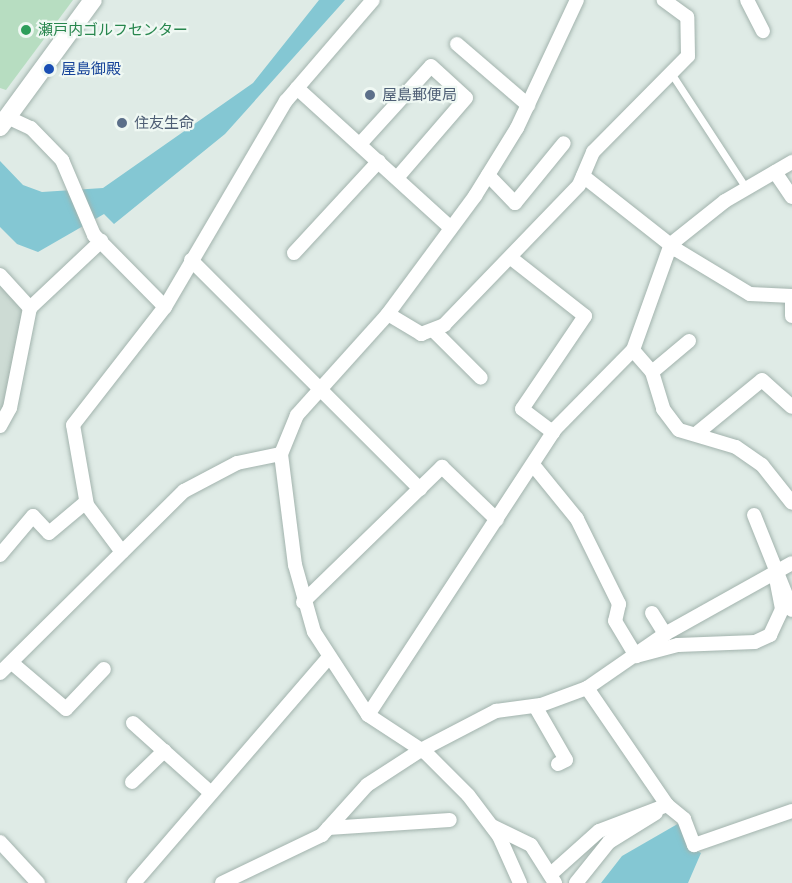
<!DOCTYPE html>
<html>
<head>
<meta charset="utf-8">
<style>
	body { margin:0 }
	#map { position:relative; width:792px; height:883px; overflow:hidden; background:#dfebe6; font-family:"PT Sans","Noto Sans JP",sans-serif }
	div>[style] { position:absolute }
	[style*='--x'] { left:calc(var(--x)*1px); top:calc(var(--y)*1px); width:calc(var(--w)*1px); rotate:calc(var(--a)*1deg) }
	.built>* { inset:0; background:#cddbd4 }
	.green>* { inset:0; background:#b7ddc1 }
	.water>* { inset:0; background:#84c7d3 }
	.roads { filter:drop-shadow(0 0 2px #a2b3ad) drop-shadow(0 0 2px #a2b3ad) }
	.service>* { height:7px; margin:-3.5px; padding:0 3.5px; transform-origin:3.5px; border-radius:3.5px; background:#fff }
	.minor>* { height:14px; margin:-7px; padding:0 7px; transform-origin:7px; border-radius:7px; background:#fff }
	.secondary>* { height:18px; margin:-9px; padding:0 9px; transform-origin:9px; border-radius:9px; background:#fff }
	.dots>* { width:16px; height:16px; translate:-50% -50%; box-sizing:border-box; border:3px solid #eff8f3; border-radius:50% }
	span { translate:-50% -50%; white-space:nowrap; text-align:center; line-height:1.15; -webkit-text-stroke:4.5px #eff8f3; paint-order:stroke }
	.leisure-label { font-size:15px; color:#27864d }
	.left { translate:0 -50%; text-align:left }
	.transit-label { font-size:15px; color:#164399 }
	.service-label { font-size:15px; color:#4e5e75 }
</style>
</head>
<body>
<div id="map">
	<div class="built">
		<i style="clip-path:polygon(0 282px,26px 310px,0 420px)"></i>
	</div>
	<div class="green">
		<i style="clip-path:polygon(0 0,73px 0,6px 90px,0 88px)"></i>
	</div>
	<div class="water">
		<i style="clip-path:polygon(319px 0,345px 0,225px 134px,114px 224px,104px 214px,38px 252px,17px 244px,0 227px,0 161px,23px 185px,42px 192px,103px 188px,253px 83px)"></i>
		<i style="clip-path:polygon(681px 822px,690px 847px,701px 853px,688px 883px,601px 883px,622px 856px)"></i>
	</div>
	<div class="roads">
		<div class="service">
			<i style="--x:671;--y:73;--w:137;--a:56.9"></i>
		</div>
		<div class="minor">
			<i style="--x:747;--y:0;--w:35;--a:63"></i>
			<i style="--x:457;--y:44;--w:94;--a:40.7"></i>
			<i style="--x:297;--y:88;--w:208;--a:42.3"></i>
			<i style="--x:7;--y:117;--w:26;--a:25"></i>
			<i style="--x:31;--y:128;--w:45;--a:45.9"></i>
			<i style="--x:62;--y:160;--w:82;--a:66.9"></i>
			<i style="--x:94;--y:235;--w:101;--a:45.4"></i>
			<i style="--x:360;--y:144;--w:105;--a:-47.7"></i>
			<i style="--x:431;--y:66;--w:47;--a:42.4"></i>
			<i style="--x:466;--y:98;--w:106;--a:130.8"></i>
			<i style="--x:775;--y:172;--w:30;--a:56"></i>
			<i style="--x:488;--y:175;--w:39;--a:46"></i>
			<i style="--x:515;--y:203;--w:77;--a:-50.8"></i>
			<i style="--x:583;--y:176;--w:120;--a:38.2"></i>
			<i style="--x:677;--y:250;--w:85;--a:31.1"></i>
			<i style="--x:750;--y:294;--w:42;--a:2.7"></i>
			<i style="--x:294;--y:253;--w:125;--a:-47.3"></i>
			<i style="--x:511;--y:258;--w:94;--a:38.1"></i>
			<i style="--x:585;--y:316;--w:112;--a:124.1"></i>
			<i style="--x:522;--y:409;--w:39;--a:37"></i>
			<i style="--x:191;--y:260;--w:324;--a:45"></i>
			<i style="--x:0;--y:275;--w:45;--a:47.7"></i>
			<i style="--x:30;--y:308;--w:98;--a:-43.3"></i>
			<i style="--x:792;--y:297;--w:19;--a:90"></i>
			<i style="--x:388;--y:314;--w:39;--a:31"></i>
			<i style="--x:421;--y:334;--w:25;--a:-21"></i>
			<i style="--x:444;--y:325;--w:194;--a:-46"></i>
			<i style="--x:579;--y:185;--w:36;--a:-67"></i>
			<i style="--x:593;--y:152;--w:135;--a:-45.3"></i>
			<i style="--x:688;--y:56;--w:39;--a:-91"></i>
			<i style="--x:687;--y:17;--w:29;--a:-144"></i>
			<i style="--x:434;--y:331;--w:66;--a:45"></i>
			<i style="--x:689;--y:341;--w:48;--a:140"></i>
			<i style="--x:652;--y:372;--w:39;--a:73"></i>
			<i style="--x:663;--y:409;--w:26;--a:53"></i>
			<i style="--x:679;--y:430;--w:59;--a:16.6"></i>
			<i style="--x:736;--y:447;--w:32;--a:35"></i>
			<i style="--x:762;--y:465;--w:48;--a:51.7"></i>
			<i style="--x:652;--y:372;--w:29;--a:-131"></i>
			<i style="--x:633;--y:350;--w:113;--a:-70.3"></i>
			<i style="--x:671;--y:244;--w:69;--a:-38.5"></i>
			<i style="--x:725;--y:201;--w:78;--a:-30.2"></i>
			<i style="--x:0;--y:426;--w:21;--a:-61"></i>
			<i style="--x:10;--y:408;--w:102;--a:-78.7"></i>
			<i style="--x:696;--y:434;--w:85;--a:-39.3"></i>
			<i style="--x:762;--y:380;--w:40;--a:42"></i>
			<i style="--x:534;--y:466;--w:68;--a:50.9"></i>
			<i style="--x:577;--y:519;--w:95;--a:63.7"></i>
			<i style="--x:619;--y:604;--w:17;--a:103"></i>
			<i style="--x:615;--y:621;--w:41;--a:59"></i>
			<i style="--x:636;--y:656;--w:43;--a:-14.7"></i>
			<i style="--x:678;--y:645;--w:77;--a:-2.2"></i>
			<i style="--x:755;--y:642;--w:17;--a:-25"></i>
			<i style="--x:770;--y:635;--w:29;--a:-65"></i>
			<i style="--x:782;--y:609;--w:36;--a:-101"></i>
			<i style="--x:754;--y:515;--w:102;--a:68.2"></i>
			<i style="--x:122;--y:552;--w:59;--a:-126.7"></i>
			<i style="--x:87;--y:505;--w:81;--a:-99.9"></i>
			<i style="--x:73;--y:425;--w:150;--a:-52.1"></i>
			<i style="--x:165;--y:307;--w:239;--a:-59.6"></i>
			<i style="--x:286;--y:101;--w:133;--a:-49.3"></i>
			<i style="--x:0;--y:555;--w:51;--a:-49.8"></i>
			<i style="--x:33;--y:516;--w:23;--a:47"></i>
			<i style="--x:49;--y:533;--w:48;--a:-40"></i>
			<i style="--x:303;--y:602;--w:194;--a:-44.2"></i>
			<i style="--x:442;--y:467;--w:76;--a:43.9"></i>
			<i style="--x:652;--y:613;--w:25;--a:58"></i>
			<i style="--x:12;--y:663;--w:71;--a:40.4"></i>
			<i style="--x:66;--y:709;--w:55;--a:-46.5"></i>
			<i style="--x:0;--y:673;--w:259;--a:-44.7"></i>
			<i style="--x:184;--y:491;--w:60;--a:-27.8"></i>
			<i style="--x:237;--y:463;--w:45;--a:-11.6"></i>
			<i style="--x:587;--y:688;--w:142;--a:55.6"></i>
			<i style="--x:667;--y:805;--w:22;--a:39"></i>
			<i style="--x:684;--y:819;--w:28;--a:69"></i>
			<i style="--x:694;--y:845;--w:104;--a:-19.1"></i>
			<i style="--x:535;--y:706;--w:62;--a:60.1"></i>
			<i style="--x:566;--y:760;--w:9;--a:153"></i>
			<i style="--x:368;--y:715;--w:343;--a:-56.8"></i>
			<i style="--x:556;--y:428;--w:110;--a:-45.4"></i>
			<i style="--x:133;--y:723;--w:42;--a:42.1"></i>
			<i style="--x:132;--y:782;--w:45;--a:-44.1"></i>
			<i style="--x:164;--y:751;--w:63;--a:41.8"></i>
			<i style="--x:492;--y:826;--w:43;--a:26"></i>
			<i style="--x:531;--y:845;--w:45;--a:57.7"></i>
			<i style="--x:328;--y:828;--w:122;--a:-3.8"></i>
			<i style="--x:0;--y:842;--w:56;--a:47.2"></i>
			<i style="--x:552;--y:873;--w:63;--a:-41.8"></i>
			<i style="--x:599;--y:831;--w:73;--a:-20.9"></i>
			<i style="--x:134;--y:883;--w:298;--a:-49.2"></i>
			<i style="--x:222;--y:883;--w:111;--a:-25.6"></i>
			<i style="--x:322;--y:835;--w:67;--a:-48"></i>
			<i style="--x:367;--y:785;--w:64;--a:-32.9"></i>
			<i style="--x:421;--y:750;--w:85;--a:-27.5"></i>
			<i style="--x:496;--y:711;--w:45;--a:-7.6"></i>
			<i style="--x:541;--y:705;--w:49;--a:-20.3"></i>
			<i style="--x:587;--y:688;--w:95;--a:-34.7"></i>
			<i style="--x:665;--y:634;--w:145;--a:-29.2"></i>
			<i style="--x:520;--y:883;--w:51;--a:-114.1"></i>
			<i style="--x:499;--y:836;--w:51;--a:-127.1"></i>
			<i style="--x:468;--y:795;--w:59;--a:-135"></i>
			<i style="--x:426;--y:753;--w:69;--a:-146.8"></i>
			<i style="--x:368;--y:715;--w:99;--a:-123"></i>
			<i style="--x:314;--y:632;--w:70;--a:-105.8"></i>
			<i style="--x:295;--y:565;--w:112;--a:-97.2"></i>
			<i style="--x:281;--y:454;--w:42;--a:-67.7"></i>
			<i style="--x:297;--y:415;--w:135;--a:-48"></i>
			<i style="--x:387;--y:315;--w:148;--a:-53.5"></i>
			<i style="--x:475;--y:196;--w:80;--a:-58.3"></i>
			<i style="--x:517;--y:128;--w:141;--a:-64.9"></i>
			<i style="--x:576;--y:883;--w:53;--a:-51.2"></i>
			<i style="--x:609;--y:842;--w:55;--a:-31.7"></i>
		</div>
		<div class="secondary">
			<i style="--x:0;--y:127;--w:157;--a:-53.8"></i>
		</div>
	</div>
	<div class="dots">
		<i style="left:26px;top:30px;background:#2e9e5b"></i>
		<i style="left:49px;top:69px;background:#1a4fb4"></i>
		<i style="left:370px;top:95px;background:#5c6f8a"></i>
		<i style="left:122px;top:123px;background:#5c6f8a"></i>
	</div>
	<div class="leisure-label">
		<span class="left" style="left:38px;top:30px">瀬戸内ゴルフセンター</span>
	</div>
	<div class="transit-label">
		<span class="left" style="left:61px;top:69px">屋島御殿</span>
	</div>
	<div class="service-label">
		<span class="left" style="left:382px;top:95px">屋島郵便局</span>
		<span class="left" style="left:134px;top:123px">住友生命</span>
	</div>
</div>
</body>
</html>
